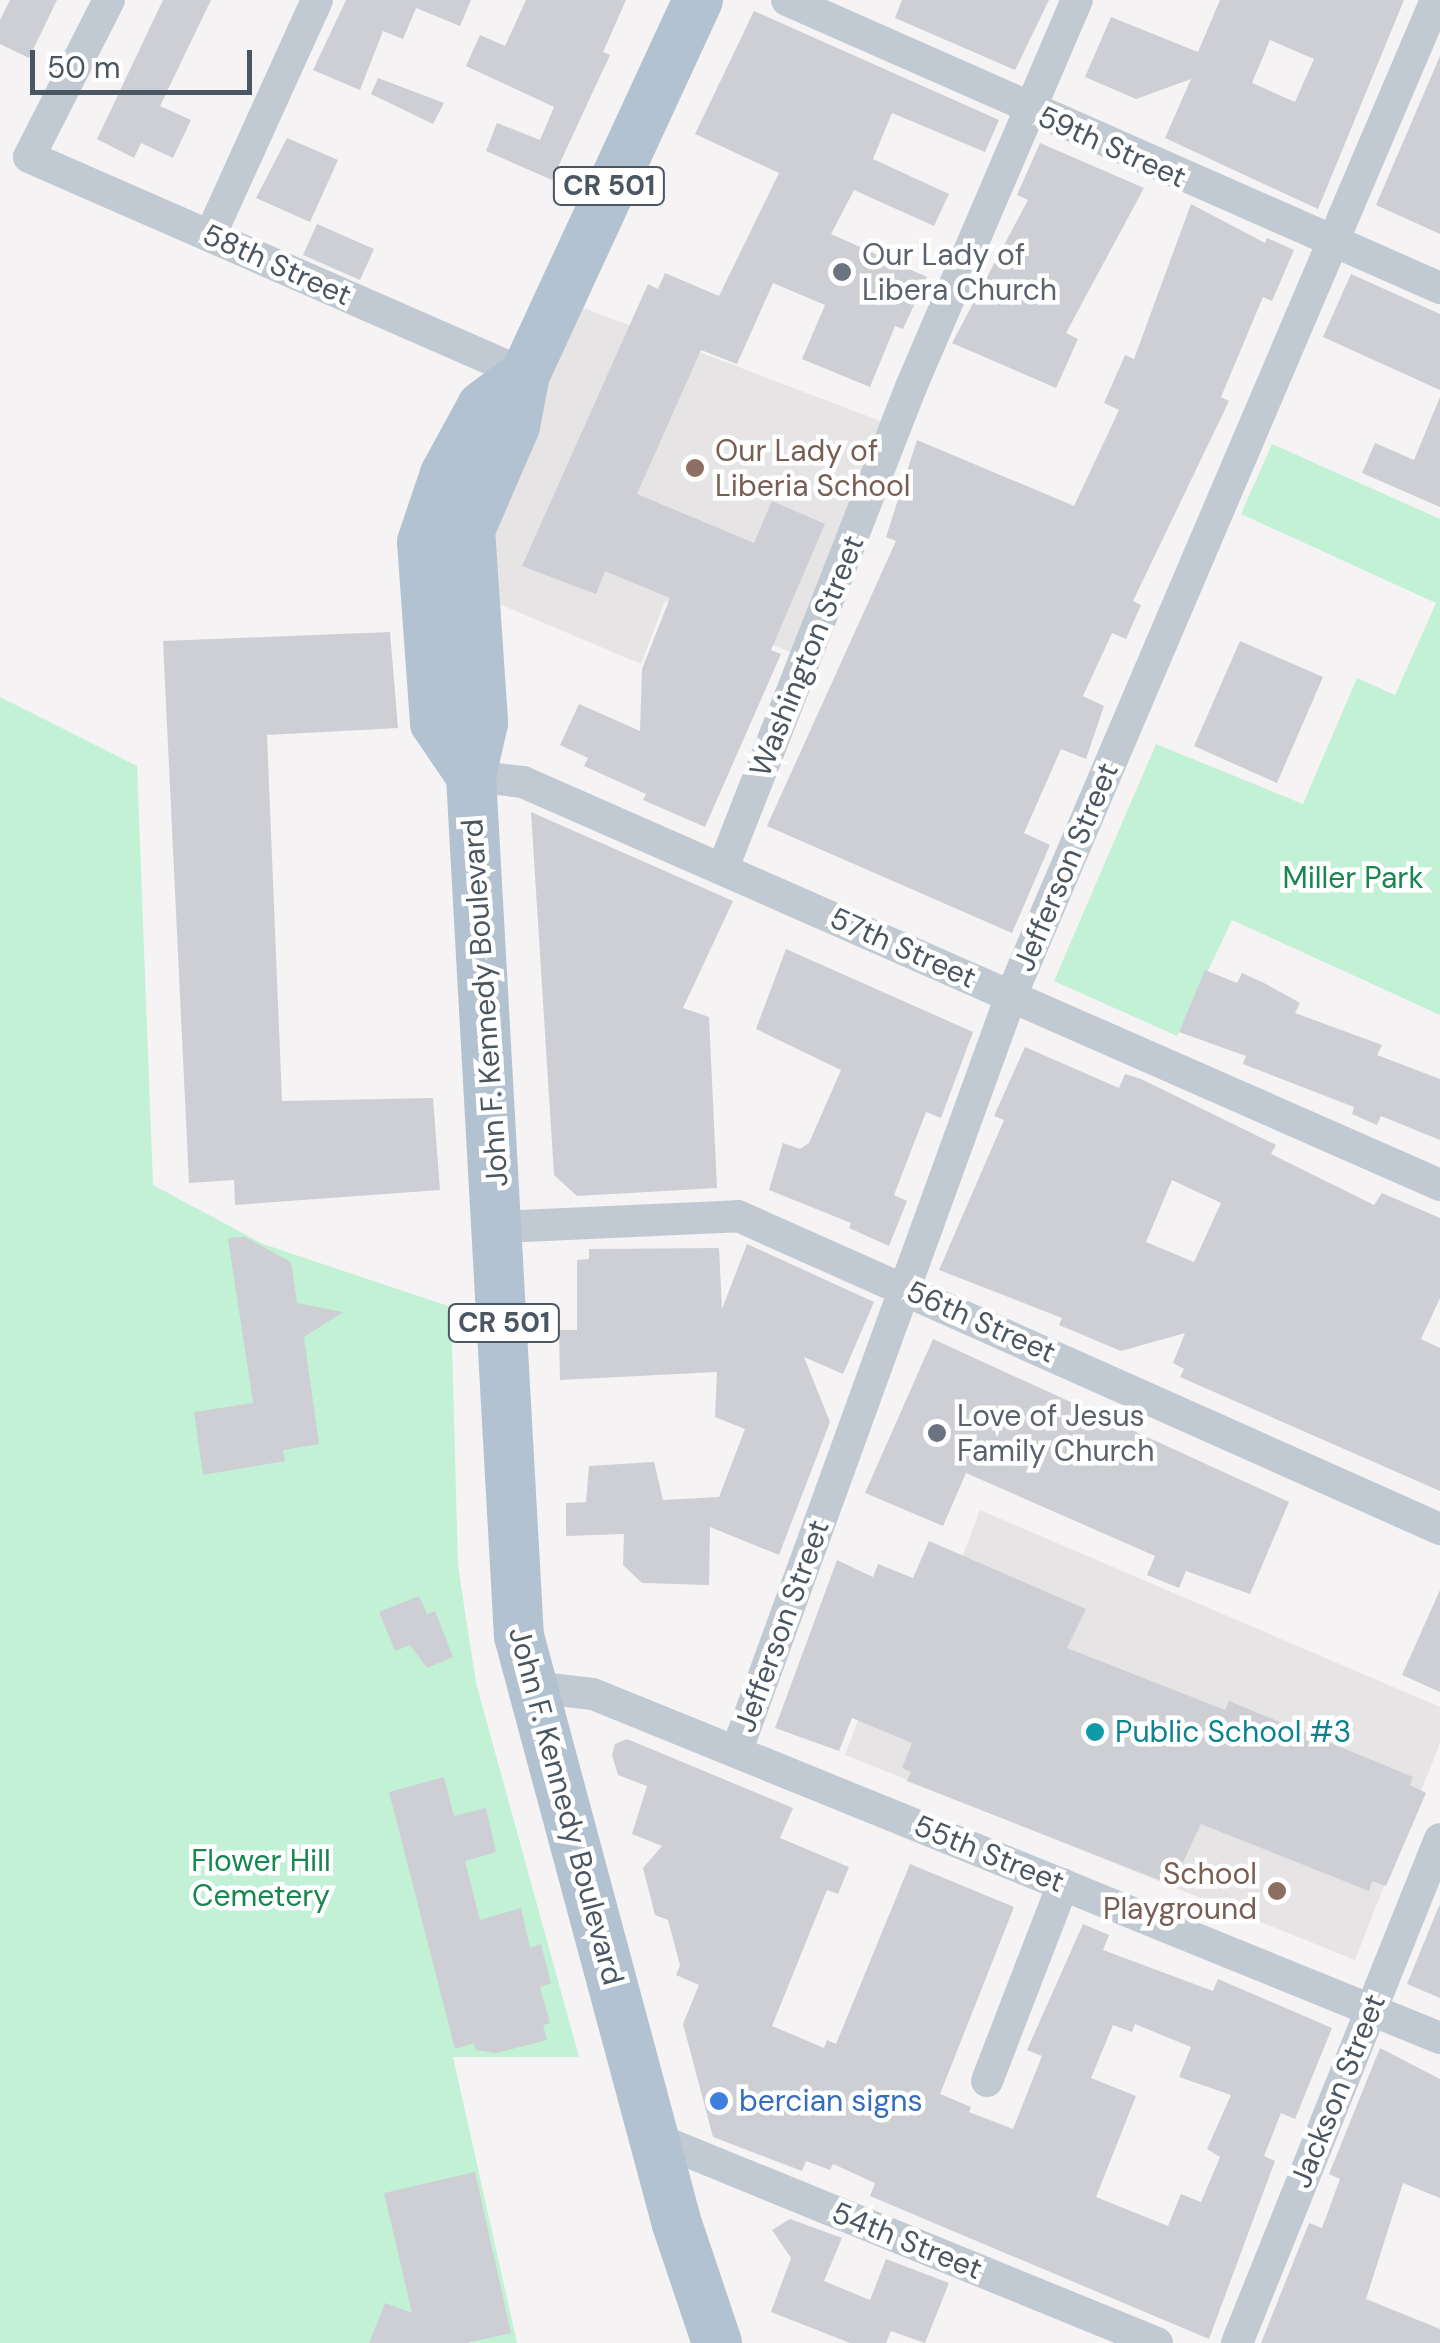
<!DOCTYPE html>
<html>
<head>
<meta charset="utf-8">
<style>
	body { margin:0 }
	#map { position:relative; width:1440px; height:2343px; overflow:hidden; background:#f5f3f3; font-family:"DM Sans",sans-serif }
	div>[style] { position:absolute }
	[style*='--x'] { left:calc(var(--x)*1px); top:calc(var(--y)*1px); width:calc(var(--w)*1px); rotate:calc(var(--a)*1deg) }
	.education>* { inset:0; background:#e6e4e5 }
	.green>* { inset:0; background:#c3f1d5 }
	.building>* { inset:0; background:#cdcfd5 }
	.street>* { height:32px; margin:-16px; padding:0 16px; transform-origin:16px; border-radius:16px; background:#c1cad2 }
	.primary>* { height:50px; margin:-25px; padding:0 25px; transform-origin:25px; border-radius:25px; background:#b3c2d1 }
	.dots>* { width:28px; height:28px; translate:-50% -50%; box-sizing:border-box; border:5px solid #fff; border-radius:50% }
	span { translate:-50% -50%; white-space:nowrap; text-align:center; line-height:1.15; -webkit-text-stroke:9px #fff; paint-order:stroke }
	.shield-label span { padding:2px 8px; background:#fff; border:2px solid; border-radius:8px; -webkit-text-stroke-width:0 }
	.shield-label { font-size:28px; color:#4a5661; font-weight:700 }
	.street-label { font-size:30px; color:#4a5661 }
	.worship-label { font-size:30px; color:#5b616d }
	.left { translate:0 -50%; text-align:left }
	.education-label { font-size:30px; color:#785e54 }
	.right { translate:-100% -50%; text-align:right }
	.park-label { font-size:30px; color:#17864f }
	.culture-label { font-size:30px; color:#0d838f }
	.shop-label { font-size:30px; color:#366cbe }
	.scale { position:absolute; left:30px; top:50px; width:222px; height:45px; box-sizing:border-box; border:5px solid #4a5661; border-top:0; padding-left:12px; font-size:30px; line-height:35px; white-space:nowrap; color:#4a5661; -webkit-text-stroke:8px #fff; paint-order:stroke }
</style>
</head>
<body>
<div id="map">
	<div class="education">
		<i style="clip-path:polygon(576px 305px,896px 427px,807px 659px,665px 601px,641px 664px,485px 598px,484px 528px)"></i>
		<i style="clip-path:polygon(980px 1510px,1440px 1707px,1440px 1743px,1355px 1960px,845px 1755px,890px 1635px,927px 1650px)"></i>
	</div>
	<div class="green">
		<i style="clip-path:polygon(1272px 444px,1440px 519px,1440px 1015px,1232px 920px,1177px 1036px,1054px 981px,1156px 744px,1303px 804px,1357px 678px,1395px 695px,1436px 603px,1241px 514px)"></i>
		<i style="clip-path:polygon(0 697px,137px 766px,153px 1185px,263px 1244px,451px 1307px,458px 1566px,476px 1683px,579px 2057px,453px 2057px,517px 2343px,473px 2343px,441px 2330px,436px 2343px,0 2343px)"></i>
	</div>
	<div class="building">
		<i style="clip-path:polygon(10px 0,57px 0,29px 58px,0 44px,0 20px)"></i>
		<i style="clip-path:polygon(163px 0,211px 0,160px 106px,191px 120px,173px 158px,141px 143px,134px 158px,97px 139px)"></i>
		<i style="clip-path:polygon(346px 0,471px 0,460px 26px,416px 8px,403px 39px,383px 31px,360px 90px,313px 70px)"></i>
		<i style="clip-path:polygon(526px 0,626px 0,603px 52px,610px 55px,552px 180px,486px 151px,497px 123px,540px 140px,554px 107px,466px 66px,480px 35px,505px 46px)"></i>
		<i style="clip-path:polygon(902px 0,1049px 0,1015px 70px,895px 18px)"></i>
		<i style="clip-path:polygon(evenodd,1220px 0,1404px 0,1318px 209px,1165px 138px,1191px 79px,1136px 99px,1085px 77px,1111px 17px,1198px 52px,1220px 0,1270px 40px,1314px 59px,1295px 102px,1252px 83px,1270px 40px)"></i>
		<i style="clip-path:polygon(754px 11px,999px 120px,985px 152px,892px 113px,873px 159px,949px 194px,934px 226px,854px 190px,831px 234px,927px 277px,903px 329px,895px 326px,870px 387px,802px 359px,825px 305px,773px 283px,737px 364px,701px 350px,637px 494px,754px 543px,772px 501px,825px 524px,771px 650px,781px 654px,705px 827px,643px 800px,646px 794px,584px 766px,588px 758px,560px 745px,579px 704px,640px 731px,642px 669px,670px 598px,605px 571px,596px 594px,522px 566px,648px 284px,658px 289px,665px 273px,719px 296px,779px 173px,695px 134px)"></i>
		<i style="clip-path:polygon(1440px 56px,1440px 234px,1376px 205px)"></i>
		<i style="clip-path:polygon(378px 78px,444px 103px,433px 124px,371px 94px)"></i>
		<i style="clip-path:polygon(287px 138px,338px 160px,310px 222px,256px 198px)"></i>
		<i style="clip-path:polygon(1040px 143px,1144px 188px,1066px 333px,1078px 339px,1056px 388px,952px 343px,1028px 200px,1017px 195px)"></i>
		<i style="clip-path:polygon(1191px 204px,1265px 243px,1267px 238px,1294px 250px,1272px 301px,1263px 297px,1221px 397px,1229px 401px,1133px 601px,1141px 605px,1126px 639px,1112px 633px,1083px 696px,1104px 706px,1086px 759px,1061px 749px,1024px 833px,1050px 845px,1012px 933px,767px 826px,896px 541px,886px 537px,917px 440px,1074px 506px,1119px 410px,1104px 403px,1125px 355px,1134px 359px)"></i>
		<i style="clip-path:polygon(317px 224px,374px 249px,360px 280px,303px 255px)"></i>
		<i style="clip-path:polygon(1351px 274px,1440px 314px,1440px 390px,1323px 337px)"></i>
		<i style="clip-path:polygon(1440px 397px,1440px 507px,1362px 473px,1375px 443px,1414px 460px)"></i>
		<i style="clip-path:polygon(390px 632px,398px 728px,267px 735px,282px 1101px,433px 1098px,440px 1190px,235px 1205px,234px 1180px,189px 1183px,163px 641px)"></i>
		<i style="clip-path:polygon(1240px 641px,1323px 677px,1277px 783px,1194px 746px)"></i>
		<i style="clip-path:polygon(531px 812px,733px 901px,683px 1008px,709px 1017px,717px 1188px,577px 1196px,554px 1175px)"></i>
		<i style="clip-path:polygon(786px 949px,973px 1032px,941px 1118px,926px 1112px,894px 1195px,907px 1201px,889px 1246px,849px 1228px,851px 1223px,769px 1190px,783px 1143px,800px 1149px,809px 1143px,841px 1070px,756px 1029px)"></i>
		<i style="clip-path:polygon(1205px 970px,1237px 983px,1242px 973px,1264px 983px,1300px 1003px,1295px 1013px,1382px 1045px,1377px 1055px,1440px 1079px,1440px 1140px,1381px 1116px,1377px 1125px,1352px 1114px,1354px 1107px,1243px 1064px,1246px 1056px,1179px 1032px)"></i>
		<i style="clip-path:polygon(evenodd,1025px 1047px,1119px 1088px,1125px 1074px,1141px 1079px,1276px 1145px,1271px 1154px,1374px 1205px,1382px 1193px,1440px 1218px,1440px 1298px,1421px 1339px,1440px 1348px,1440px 1491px,1180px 1377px,1184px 1369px,1173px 1363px,1185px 1333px,1121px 1351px,1059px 1325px,1062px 1318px,939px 1270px,1004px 1120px,994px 1116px,1025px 1047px,1172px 1180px,1221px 1203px,1194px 1262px,1146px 1242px,1172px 1180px)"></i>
		<i style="clip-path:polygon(245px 1237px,291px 1262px,297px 1303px,343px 1312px,304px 1337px,319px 1444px,283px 1450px,285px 1461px,203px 1475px,194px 1412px,253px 1403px,228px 1238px)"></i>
		<i style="clip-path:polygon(747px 1244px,874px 1302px,843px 1374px,804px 1357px,830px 1422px,779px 1555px,710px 1527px,709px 1585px,642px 1583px,623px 1565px,624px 1534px,566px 1536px,566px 1503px,586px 1502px,589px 1466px,654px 1462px,663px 1500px,719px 1497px,745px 1429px,715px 1417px,717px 1372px,560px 1380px,559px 1330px,577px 1330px,577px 1260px,589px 1259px,589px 1249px,719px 1248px,722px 1309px)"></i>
		<i style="clip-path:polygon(933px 1339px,1289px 1502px,1250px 1594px,1186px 1571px,1179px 1588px,1147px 1575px,1155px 1556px,966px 1473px,943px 1526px,865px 1493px)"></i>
		<i style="clip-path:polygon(929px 1541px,1086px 1609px,1067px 1648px,1225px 1710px,1229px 1701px,1413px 1777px,1410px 1785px,1426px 1793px,1386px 1886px,1372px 1881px,1369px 1891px,1201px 1824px,1172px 1885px,907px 1781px,911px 1772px,902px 1768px,912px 1743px,852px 1718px,839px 1751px,775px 1728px,837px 1560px,873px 1577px,878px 1564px,913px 1578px)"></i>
		<i style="clip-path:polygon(1440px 1590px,1440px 1692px,1402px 1675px)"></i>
		<i style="clip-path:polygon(419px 1596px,427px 1614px,435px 1611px,453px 1657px,427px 1668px,410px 1645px,395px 1651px,379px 1612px)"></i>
		<i style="clip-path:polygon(evenodd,627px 1739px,793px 1808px,780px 1838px,849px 1867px,838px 1894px,827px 1890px,772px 2026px,824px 2048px,827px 2040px,836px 2044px,910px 1864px,1014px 1907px,940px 2094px,971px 2107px,969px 2112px,1013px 2129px,1042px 2056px,1027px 2050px,1083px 1924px,1109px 1935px,1103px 1950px,1213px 1991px,1218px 1979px,1332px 2028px,1295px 2119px,1281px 2113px,1264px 2156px,1275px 2161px,1209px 2339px,870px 2196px,875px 2183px,833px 2164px,830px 2170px,806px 2161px,802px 2171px,713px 2137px,683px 2024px,699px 1985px,676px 1975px,680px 1965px,668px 1920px,655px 1915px,643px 1868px,662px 1846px,632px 1834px,647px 1786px,618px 1775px,612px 1755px,615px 1744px,627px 1739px,1135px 2024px,1191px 2047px,1179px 2077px,1231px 2095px,1207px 2149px,1220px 2157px,1201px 2202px,1181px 2194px,1168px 2226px,1096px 2197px,1136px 2096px,1091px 2078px,1113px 2025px,1132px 2032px,1135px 2024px)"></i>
		<i style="clip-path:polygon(444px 1777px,454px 1816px,486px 1808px,496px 1852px,465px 1861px,480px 1920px,521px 1908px,530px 1948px,541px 1944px,551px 1983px,540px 1987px,550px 2023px,543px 2025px,547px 2040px,496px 2053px,476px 2050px,474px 2043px,455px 2049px,389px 1792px)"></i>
		<i style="clip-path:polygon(1439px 1906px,1440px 1906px,1440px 1998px,1407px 1984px)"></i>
		<i style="clip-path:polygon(1380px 2048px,1440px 2079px,1440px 2198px,1403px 2183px,1366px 2299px,1440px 2329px,1440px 2343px,1261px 2343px,1309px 2223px,1322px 2228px,1340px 2179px,1329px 2174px)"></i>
		<i style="clip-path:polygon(475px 2172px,511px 2333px,467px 2343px,369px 2343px,385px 2303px,412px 2313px,384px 2193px)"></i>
		<i style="clip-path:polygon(790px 2219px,842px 2238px,824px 2281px,870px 2300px,886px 2259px,949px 2283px,925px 2343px,891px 2331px,886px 2343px,850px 2343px,771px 2312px,791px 2258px,772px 2230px)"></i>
	</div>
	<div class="street">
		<i style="--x:109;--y:0;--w:176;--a:117"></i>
		<i style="--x:29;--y:157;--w:541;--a:23.63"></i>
		<i style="--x:787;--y:0;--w:714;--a:23.8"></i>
		<i style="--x:210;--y:236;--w:259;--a:-65.6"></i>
		<i style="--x:471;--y:776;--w:52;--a:6.6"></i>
		<i style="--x:523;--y:782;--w:1002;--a:23.72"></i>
		<i style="--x:723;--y:868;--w:516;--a:-68.65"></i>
		<i style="--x:911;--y:387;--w:421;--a:-66.8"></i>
		<i style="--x:500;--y:1227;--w:238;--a:-2.6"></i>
		<i style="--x:738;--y:1216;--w:769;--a:24.03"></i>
		<i style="--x:533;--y:1687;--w:60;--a:6.7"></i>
		<i style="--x:593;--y:1694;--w:914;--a:22.1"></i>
		<i style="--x:737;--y:1750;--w:802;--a:-70.03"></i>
		<i style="--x:1011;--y:996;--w:1083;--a:-66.89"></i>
		<i style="--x:987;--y:2081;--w:211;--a:-68.9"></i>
		<i style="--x:657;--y:2139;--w:540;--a:22.2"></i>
		<i style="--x:1237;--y:2343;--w:543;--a:-68.06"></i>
	</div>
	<div class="primary">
		<i style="--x:698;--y:0;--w:412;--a:114.8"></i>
		<i style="--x:525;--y:374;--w:53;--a:100.9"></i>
		<i style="--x:515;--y:426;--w:113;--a:113.4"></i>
		<i style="--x:470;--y:530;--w:193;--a:86.1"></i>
		<i style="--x:483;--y:723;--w:54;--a:102.8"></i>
		<i style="--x:471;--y:776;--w:861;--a:86.81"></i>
		<i style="--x:519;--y:1636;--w:609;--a:74.96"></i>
		<i style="--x:677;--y:2224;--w:126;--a:71.4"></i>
		<i style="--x:471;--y:776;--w:64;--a:-124.2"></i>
		<i style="--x:435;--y:723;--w:181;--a:-94.1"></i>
		<i style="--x:422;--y:542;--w:72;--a:-71.3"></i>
		<i style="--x:445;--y:474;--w:77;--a:-61.4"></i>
		<i style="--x:482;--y:406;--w:54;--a:-36.7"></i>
	</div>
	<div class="dots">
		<i style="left:842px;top:272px;background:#6b7280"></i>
		<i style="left:695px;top:468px;background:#8d6e63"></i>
		<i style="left:937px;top:1433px;background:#6b7280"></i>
		<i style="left:1095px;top:1732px;background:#0f9aa8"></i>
		<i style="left:1277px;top:1891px;background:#8d6e63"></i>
		<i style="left:719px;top:2101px;background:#3f7fe0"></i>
	</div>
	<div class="shield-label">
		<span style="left:609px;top:186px">CR 501</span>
		<span style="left:504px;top:1323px">CR 501</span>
	</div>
	<div class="street-label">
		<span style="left:1112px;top:147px;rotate:24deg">59th Street</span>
		<span style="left:277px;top:265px;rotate:24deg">58th Street</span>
		<span style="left:807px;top:656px;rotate:-68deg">Washington Street</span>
		<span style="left:1066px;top:867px;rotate:-67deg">Jefferson Street</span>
		<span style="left:903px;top:948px;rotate:24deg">57th Street</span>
		<span style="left:485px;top:1003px;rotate:-94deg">John F. Kennedy Boulevard</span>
		<span style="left:981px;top:1322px;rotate:24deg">56th Street</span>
		<span style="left:782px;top:1626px;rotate:-70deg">Jefferson Street</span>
		<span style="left:566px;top:1806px;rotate:75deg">John F. Kennedy Boulevard</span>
		<span style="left:989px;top:1854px;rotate:22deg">55th Street</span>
		<span style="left:1338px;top:2091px;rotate:-68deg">Jackson Street</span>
		<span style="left:907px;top:2241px;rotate:22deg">54th Street</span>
	</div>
	<div class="worship-label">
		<span class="left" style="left:862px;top:272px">Our Lady of<br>Libera Church</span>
		<span class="left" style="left:957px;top:1433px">Love of Jesus<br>Family Church</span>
	</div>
	<div class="education-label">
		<span class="left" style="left:715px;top:468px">Our Lady of<br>Liberia School</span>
		<span class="right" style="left:1257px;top:1891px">School<br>Playground</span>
	</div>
	<div class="park-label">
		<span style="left:1353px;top:878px">Miller Park</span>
		<span style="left:261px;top:1878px">Flower Hill<br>Cemetery</span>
	</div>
	<div class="culture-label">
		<span class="left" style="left:1115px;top:1732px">Public School #3</span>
	</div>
	<div class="shop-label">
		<span class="left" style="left:739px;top:2101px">bercian signs</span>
	</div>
	<div class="scale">50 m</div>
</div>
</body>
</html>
